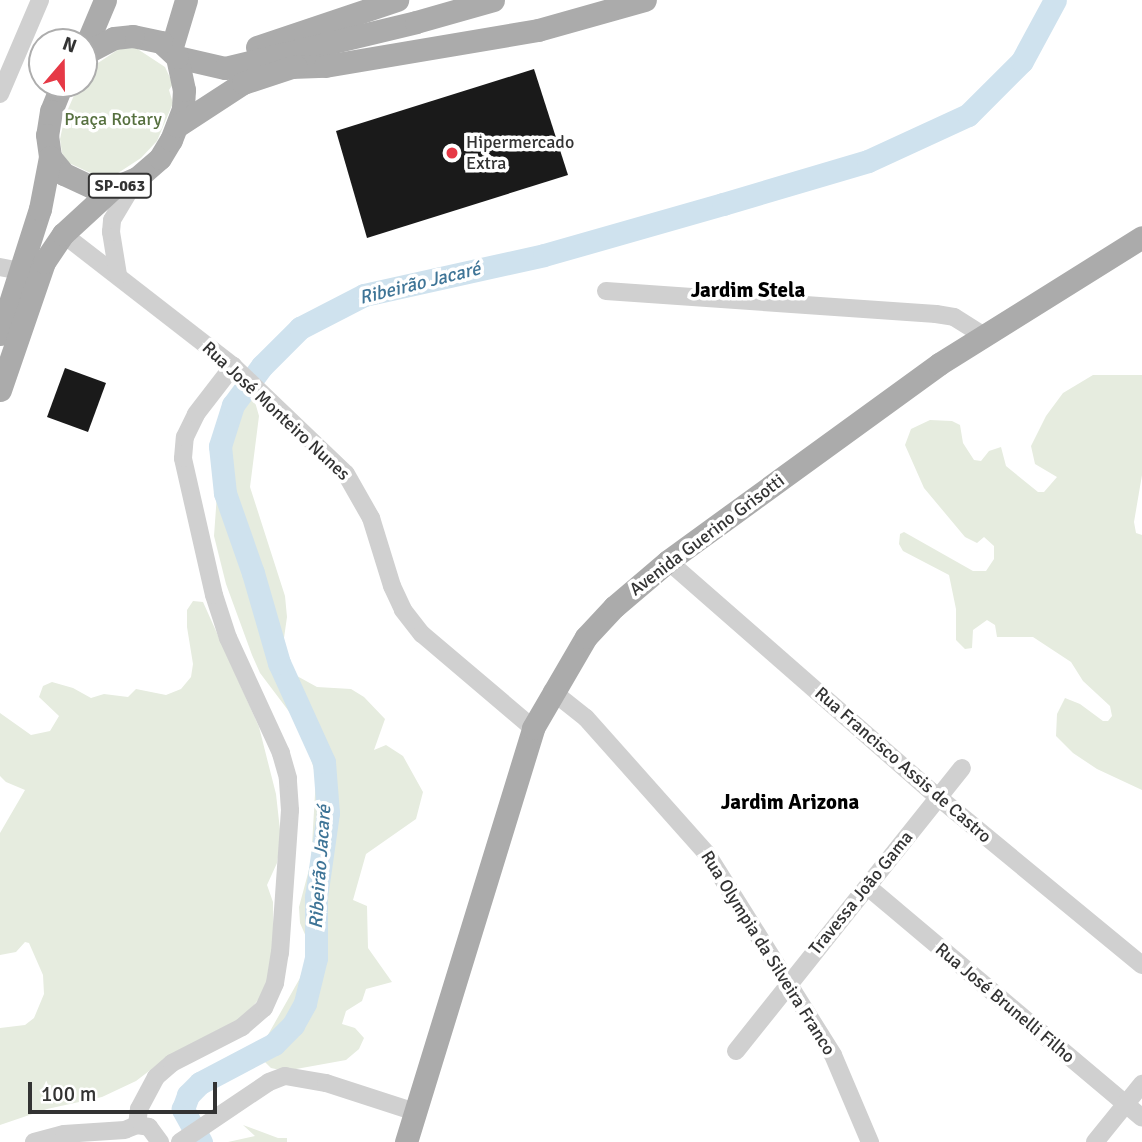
<!DOCTYPE html>
<html>
<head>
<meta charset="utf-8">
<style>
	body { margin:0 }
	#map { position:relative; width:1142px; height:1142px; overflow:hidden; background:#fff; font-family:Signika,sans-serif }
	div>[style] { position:absolute }
	[style*='--x'] { left:calc(var(--x)*1px); top:calc(var(--y)*1px); width:calc(var(--w)*1px); rotate:calc(var(--a)*1deg) }
	.green>* { inset:0; background:#e6ecdf }
	.river>* { height:23px; margin:-11.5px; padding:0 11.5px; transform-origin:11.5px; border-radius:11.5px; background:#cfe2ee }
	.building>* { inset:0; background:#1a1a1a }
	.minor>* { height:18px; margin:-9px; padding:0 9px; transform-origin:9px; border-radius:9px; background:#d0d0d0 }
	.major>* { height:23px; margin:-11.5px; padding:0 11.5px; transform-origin:11.5px; border-radius:11.5px; background:#ababab }
	.dots>* { width:19px; height:19px; translate:-50% -50%; box-sizing:border-box; border:4px solid #fff; border-radius:50% }
	span { translate:-50% -50%; white-space:nowrap; text-align:center; line-height:1.15; -webkit-text-stroke:7px #fff; paint-order:stroke }
	.shield-label span { padding:2px 5px; background:#fff; border:2px solid; border-radius:5px; -webkit-text-stroke-width:0 }
	.shield-label { font-size:16px; color:#333; font-weight:700 }
	.park-label { font-size:18px; color:#56703f }
	.poi-label { font-size:18px; color:#333 }
	.left { translate:0 -50%; text-align:left }
	.street-label { font-size:18px; color:#333 }
	.water-label { font-size:19px; color:#3f7597; font-style:italic }
	.quarter-label { font-size:21px; color:#000; font-weight:700 }
	.north { position:absolute; left:28px; top:28px; width:70px; height:70px; box-sizing:border-box; background:#fff; border:2px solid #adadad; border-radius:50%; rotate:20deg; font-size:19px; font-weight:700; line-height:28px; text-align:center; color:#333 }
	.north::after { content:''; display:block; margin:auto; width:24px; height:32px; background:#e63946; clip-path:polygon(50% 0,100% 100%,50% 72%,0 100%) }
	.scale { position:absolute; left:28px; top:1082px; width:189px; height:32px; box-sizing:border-box; border:4px solid #333; border-top:0; padding-left:9px; font-size:21px; line-height:24px; white-space:nowrap; color:#333; -webkit-text-stroke:5px #fff; paint-order:stroke }
</style>
</head>
<body>
<div id="map">
	<div class="green">
		<i style="clip-path:polygon(136px 48px,165px 67px,173px 84px,169px 90px,173px 103px,157px 141px,141px 158px,115px 175px,97px 176px,69px 163px,62px 153px,60px 139px,65px 116px,79px 84px,84px 84px,86px 71px,119px 49px)"></i>
		<i style="clip-path:polygon(1093px 375px,1142px 375px,1142px 475px,1134px 522px,1136px 533px,1142px 535px,1142px 790px,1097px 769px,1073px 753px,1056px 736px,1057px 714px,1065px 698px,1080px 704px,1103px 721px,1108px 721px,1112px 716px,1110px 706px,1083px 681px,1071px 662px,1033px 637px,997px 637px,995px 625px,987px 620px,973px 630px,972px 648px,965px 649px,956px 640px,956px 609px,949px 575px,903px 551px,899px 544px,900px 534px,904px 532px,973px 571px,986px 571px,994px 559px,994px 546px,984px 537px,977px 543px,965px 537px,924px 488px,905px 445px,911px 429px,930px 420px,952px 421px,960px 425px,963px 443px,974px 460px,981px 461px,989px 451px,1001px 447px,1006px 466px,1038px 492px,1044px 492px,1057px 477px,1035px 464px,1031px 446px,1046px 416px,1063px 393px)"></i>
		<i style="clip-path:polygon(253px 395px,259px 416px,250px 487px,285px 596px,287px 617px,283px 645px,287px 661px,297px 676px,317px 687px,351px 689px,364px 697px,385px 719px,374px 750px,386px 745px,403px 756px,423px 792px,416px 819px,366px 854px,353px 900px,367px 906px,368px 948px,392px 982px,366px 989px,362px 1001px,346px 1011px,342px 1024px,355px 1028px,364px 1038px,359px 1049px,346px 1060px,285px 1071px,271px 1068px,261px 1058px,260px 1049px,300px 978px,307px 956px,307px 939px,300px 923px,299px 907px,311px 862px,316px 777px,303px 730px,260px 673px,252px 655px,226px 584px,214px 536px,221px 438px,236px 407px)"></i>
		<i style="clip-path:polygon(193px 601px,203px 602px,259px 727px,276px 794px,281px 839px,277px 863px,267px 885px,273px 902px,274px 961px,260px 998px,243px 1017px,170px 1055px,136px 1081px,102px 1097px,47px 1109px,0 1125px,0 1028px,25px 1025px,34px 1018px,44px 994px,43px 975px,29px 943px,25px 942px,16px 952px,0 955px,0 833px,25px 790px,6px 782px,0 776px,0 713px,31px 735px,50px 731px,59px 716px,39px 697px,43px 686px,52px 682px,73px 688px,91px 698px,104px 694px,128px 697px,136px 689px,166px 695px,181px 689px,191px 677px,193px 664px,187px 627px,187px 610px)"></i>
		<i style="clip-path:polygon(243px 1125px,278px 1138px,287px 1138px,287px 1142px,228px 1142px,255px 1136px)"></i>
	</div>
	<div class="river">
		<i style="--x:201;--y:1142;--w:38;--a:-119"></i>
		<i style="--x:183;--y:1109;--w:15;--a:-70"></i>
		<i style="--x:188;--y:1095;--w:17;--a:-45"></i>
		<i style="--x:200;--y:1083;--w:84;--a:-27.8"></i>
		<i style="--x:274;--y:1044;--w:27;--a:-45"></i>
		<i style="--x:293;--y:1025;--w:25;--a:-61"></i>
		<i style="--x:305;--y:1003;--w:46;--a:-76.3"></i>
		<i style="--x:316;--y:958;--w:61;--a:-90"></i>
		<i style="--x:316;--y:897;--w:85;--a:-81.9"></i>
		<i style="--x:328;--y:813;--w:51;--a:-94.5"></i>
		<i style="--x:324;--y:762;--w:109;--a:-114.4"></i>
		<i style="--x:279;--y:663;--w:94;--a:-106.1"></i>
		<i style="--x:253;--y:573;--w:85;--a:-109.3"></i>
		<i style="--x:225;--y:493;--w:47;--a:-96.1"></i>
		<i style="--x:220;--y:446;--w:43;--a:-72.4"></i>
		<i style="--x:233;--y:405;--w:49;--a:-53.4"></i>
		<i style="--x:262;--y:366;--w:54;--a:-45"></i>
		<i style="--x:300;--y:328;--w:72;--a:-27.3"></i>
		<i style="--x:364;--y:295;--w:184;--a:-12.5"></i>
		<i style="--x:544;--y:255;--w:186;--a:-15.9"></i>
		<i style="--x:723;--y:204;--w:151;--a:-16.5"></i>
		<i style="--x:868;--y:161;--w:110;--a:-24.7"></i>
		<i style="--x:968;--y:115;--w:76;--a:-45"></i>
		<i style="--x:1022;--y:61;--w:69;--a:-61.6"></i>
	</div>
	<div class="building">
		<i style="clip-path:polygon(534px 69px,568px 175px,367px 238px,336px 131px)"></i>
		<i style="clip-path:polygon(65px 368px,106px 383px,88px 432px,47px 417px)"></i>
	</div>
	<div class="minor">
		<i style="--x:0;--y:94;--w:102;--a:-66.9"></i>
		<i style="--x:63;--y:234;--w:215;--a:37.8"></i>
		<i style="--x:233;--y:366;--w:156;--a:43.7"></i>
		<i style="--x:346;--y:474;--w:51;--a:60.4"></i>
		<i style="--x:371;--y:518;--w:71;--a:72.8"></i>
		<i style="--x:392;--y:586;--w:26;--a:65"></i>
		<i style="--x:403;--y:610;--w:31;--a:52"></i>
		<i style="--x:422;--y:634;--w:145;--a:40.3"></i>
		<i style="--x:0;--y:267;--w:21;--a:11"></i>
		<i style="--x:118;--y:275;--w:44;--a:-99.2"></i>
		<i style="--x:111;--y:232;--w:12;--a:-85"></i>
		<i style="--x:112;--y:220;--w:49;--a:-59.2"></i>
		<i style="--x:606;--y:291;--w:331;--a:4"></i>
		<i style="--x:936;--y:314;--w:18;--a:9"></i>
		<i style="--x:954;--y:317;--w:34;--a:32"></i>
		<i style="--x:668;--y:561;--w:359;--a:41.2"></i>
		<i style="--x:938;--y:797;--w:264;--a:39.5"></i>
		<i style="--x:552;--y:691;--w:43;--a:38.5"></i>
		<i style="--x:586;--y:718;--w:182;--a:48.3"></i>
		<i style="--x:707;--y:854;--w:237;--a:57.9"></i>
		<i style="--x:833;--y:1055;--w:95;--a:67"></i>
		<i style="--x:868;--y:887;--w:358;--a:40.1"></i>
		<i style="--x:736;--y:1051;--w:362;--a:-51.4"></i>
		<i style="--x:137;--y:1125;--w:16;--a:-83"></i>
		<i style="--x:139;--y:1109;--w:36;--a:-62"></i>
		<i style="--x:156;--y:1077;--w:21;--a:-41"></i>
		<i style="--x:172;--y:1063;--w:79;--a:-27.2"></i>
		<i style="--x:242;--y:1027;--w:29;--a:-41"></i>
		<i style="--x:264;--y:1008;--w:27;--a:-66"></i>
		<i style="--x:275;--y:983;--w:30;--a:-81"></i>
		<i style="--x:280;--y:953;--w:143;--a:-86"></i>
		<i style="--x:290;--y:810;--w:32;--a:-94"></i>
		<i style="--x:288;--y:778;--w:26;--a:-106"></i>
		<i style="--x:281;--y:753;--w:127;--a:-114.7"></i>
		<i style="--x:228;--y:638;--w:45;--a:-108"></i>
		<i style="--x:214;--y:595;--w:140;--a:-102.8"></i>
		<i style="--x:183;--y:458;--w:21;--a:-85"></i>
		<i style="--x:185;--y:437;--w:25;--a:-64"></i>
		<i style="--x:196;--y:414;--w:61;--a:-52.4"></i>
		<i style="--x:127;--y:1129;--w:11;--a:-22"></i>
		<i style="--x:137;--y:1125;--w:12;--a:9"></i>
		<i style="--x:149;--y:1127;--w:19;--a:54"></i>
		<i style="--x:34;--y:1142;--w:31;--a:-15"></i>
		<i style="--x:64;--y:1134;--w:61;--a:-3.8"></i>
		<i style="--x:180;--y:1142;--w:107;--a:-34"></i>
		<i style="--x:269;--y:1082;--w:17;--a:-21"></i>
		<i style="--x:285;--y:1076;--w:42;--a:9.7"></i>
		<i style="--x:326;--y:1083;--w:94;--a:18"></i>
		<i style="--x:1095;--y:1142;--w:75;--a:-51"></i>
	</div>
	<div class="major">
		<i style="--x:257;--y:47;--w:148;--a:-18.6"></i>
		<i style="--x:84;--y:50;--w:54;--a:-67.2"></i>
		<i style="--x:171;--y:50;--w:52;--a:-73.3"></i>
		<i style="--x:177;--y:57;--w:49;--a:12.9"></i>
		<i style="--x:225;--y:68;--w:196;--a:-13.5"></i>
		<i style="--x:416;--y:22;--w:80;--a:-15.9"></i>
		<i style="--x:291;--y:67;--w:34;--a:-2"></i>
		<i style="--x:325;--y:66;--w:216;--a:-9.6"></i>
		<i style="--x:538;--y:30;--w:111;--a:-15.7"></i>
		<i style="--x:62;--y:84;--w:29;--a:112"></i>
		<i style="--x:51;--y:111;--w:24;--a:99"></i>
		<i style="--x:47;--y:135;--w:22;--a:82"></i>
		<i style="--x:50;--y:157;--w:22;--a:51"></i>
		<i style="--x:64;--y:174;--w:31;--a:25"></i>
		<i style="--x:92;--y:187;--w:21;--a:3"></i>
		<i style="--x:113;--y:188;--w:26;--a:-23"></i>
		<i style="--x:137;--y:178;--w:30;--a:-41"></i>
		<i style="--x:160;--y:158;--w:21;--a:-59"></i>
		<i style="--x:171;--y:140;--w:34;--a:-69"></i>
		<i style="--x:183;--y:108;--w:18;--a:-87"></i>
		<i style="--x:184;--y:90;--w:34;--a:-102"></i>
		<i style="--x:177;--y:57;--w:22;--a:-137"></i>
		<i style="--x:161;--y:42;--w:29;--a:-168"></i>
		<i style="--x:133;--y:36;--w:19;--a:174"></i>
		<i style="--x:114;--y:38;--w:34;--a:152"></i>
		<i style="--x:177;--y:126;--w:79;--a:-33.1"></i>
		<i style="--x:243;--y:83;--w:55;--a:-18.1"></i>
		<i style="--x:0;--y:334;--w:131;--a:-72.3"></i>
		<i style="--x:40;--y:209;--w:53;--a:-79.1"></i>
		<i style="--x:0;--y:390;--w:135;--a:-71"></i>
		<i style="--x:44;--y:262;--w:34;--a:-56"></i>
		<i style="--x:63;--y:234;--w:68;--a:-42.6"></i>
		<i style="--x:406;--y:1142;--w:433;--a:-72.9"></i>
		<i style="--x:533;--y:728;--w:105;--a:-59.8"></i>
		<i style="--x:586;--y:637;--w:41;--a:-47"></i>
		<i style="--x:614;--y:607;--w:71;--a:-40.4"></i>
		<i style="--x:668;--y:561;--w:335;--a:-36"></i>
		<i style="--x:939;--y:364;--w:239;--a:-32"></i>
	</div>
	<div class="dots">
		<i style="left:452px;top:153px;background:#e63946"></i>
	</div>
	<div class="shield-label">
		<span style="left:120px;top:186px">SP-063</span>
	</div>
	<div class="park-label">
		<span style="left:113px;top:119px">Praça Rotary</span>
	</div>
	<div class="poi-label">
		<span class="left" style="left:466px;top:153px">Hipermercado<br>Extra</span>
	</div>
	<div class="street-label">
		<span style="left:276px;top:411px;rotate:43deg">Rua José Monteiro Nunes</span>
		<span style="left:707px;top:535px;rotate:-37deg">Avenida Guerino Grisotti</span>
		<span style="left:903px;top:765px;rotate:41deg">Rua Francisco Assis de Castro</span>
		<span style="left:861px;top:893px;rotate:-51deg">Travessa João Gama</span>
		<span style="left:768px;top:953px;rotate:58deg">Rua Olympia da Silveira Franco</span>
		<span style="left:1005px;top:1003px;rotate:40deg">Rua José Brunelli Filho</span>
	</div>
	<div class="water-label">
		<span style="left:420px;top:284px;rotate:-14deg">Ribeirão Jacaré</span>
		<span style="left:321px;top:867px;rotate:-86deg">Ribeirão Jacaré</span>
	</div>
	<div class="quarter-label">
		<span style="left:748px;top:290px">Jardim Stela</span>
		<span style="left:790px;top:802px">Jardim Arizona</span>
	</div>
	<div class="north">N</div>
	<div class="scale">100 m</div>
</div>
</body>
</html>
